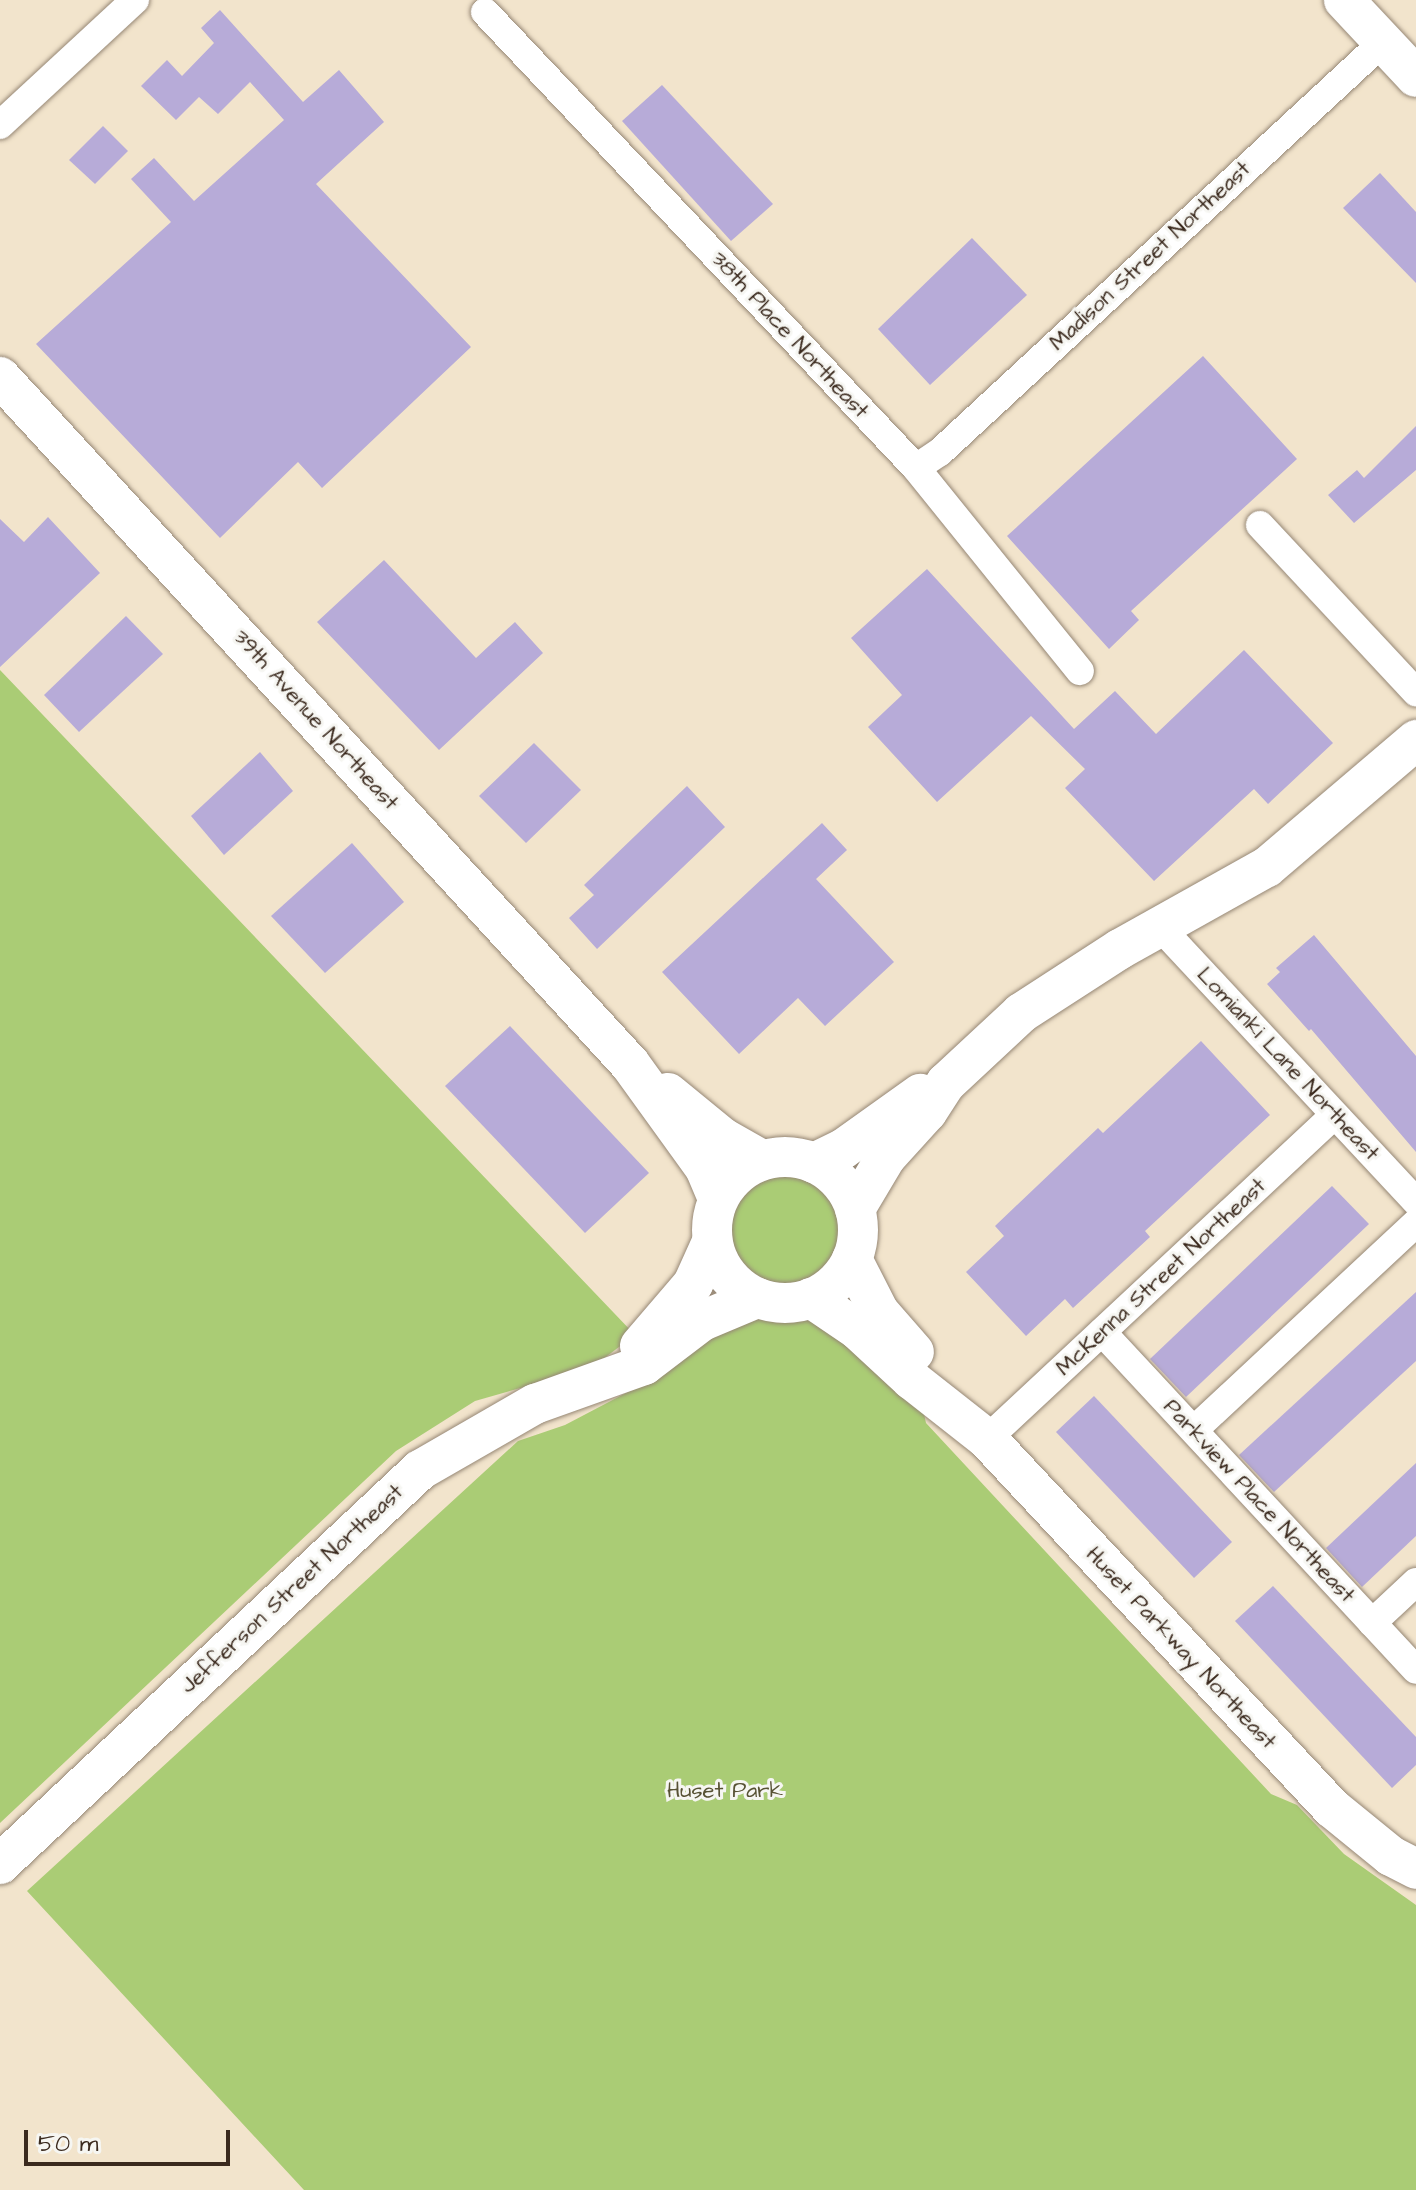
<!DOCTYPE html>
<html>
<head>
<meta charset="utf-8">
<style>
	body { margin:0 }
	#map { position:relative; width:1416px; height:2190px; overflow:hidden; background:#f2e4cc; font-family:"Architects Daughter",sans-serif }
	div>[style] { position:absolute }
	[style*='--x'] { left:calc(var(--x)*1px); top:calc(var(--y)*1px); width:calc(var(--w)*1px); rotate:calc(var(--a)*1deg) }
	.green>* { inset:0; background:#aacc75 }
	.round { border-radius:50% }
	.building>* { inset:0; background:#b7abd8 }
	.roads { filter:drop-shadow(0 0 2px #968775) drop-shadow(0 0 2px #968775) }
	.street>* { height:28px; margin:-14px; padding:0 14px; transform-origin:14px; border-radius:14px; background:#fff }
	.secondary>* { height:40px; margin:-20px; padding:0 20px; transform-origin:20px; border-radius:20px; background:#fff }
	.secondary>.ring { margin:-20px; padding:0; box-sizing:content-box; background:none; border:40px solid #fff; border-radius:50% }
	span { translate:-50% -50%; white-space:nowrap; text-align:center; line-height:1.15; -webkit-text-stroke:6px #f6f6f2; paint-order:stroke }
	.street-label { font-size:22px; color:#3b2a1e }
	.park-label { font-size:22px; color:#575234 }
	.scale { position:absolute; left:24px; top:2130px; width:206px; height:36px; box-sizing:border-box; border:4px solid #3b2a1e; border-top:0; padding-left:10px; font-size:24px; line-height:28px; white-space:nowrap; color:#3b2a1e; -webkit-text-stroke:6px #f6f6f2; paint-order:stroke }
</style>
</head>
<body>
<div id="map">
	<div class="green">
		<i style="clip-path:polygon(0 670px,635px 1335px,591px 1368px,475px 1401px,396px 1451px,0 1823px)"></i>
		<i class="round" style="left:724px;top:1167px;width:120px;height:120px"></i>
		<i style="clip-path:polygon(761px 1308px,800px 1317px,840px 1334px,922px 1405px,926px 1423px,1271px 1794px,1297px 1805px,1344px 1854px,1416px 1905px,1416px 2190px,304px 2190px,27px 1891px,518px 1441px,565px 1425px,645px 1383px,715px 1326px)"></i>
	</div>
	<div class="building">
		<i style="clip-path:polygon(220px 10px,303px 102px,339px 70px,384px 122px,316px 184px,471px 347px,322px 488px,298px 462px,220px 538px,36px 344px,171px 222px,131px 179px,154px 158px,194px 201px,284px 120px,250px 82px,218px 114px,199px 97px,176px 120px,141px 86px,167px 60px,182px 76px,214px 43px,201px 28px)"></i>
		<i style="clip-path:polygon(662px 85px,773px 204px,731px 241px,622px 121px)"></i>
		<i style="clip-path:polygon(103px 126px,128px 151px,95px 184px,69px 160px)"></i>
		<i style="clip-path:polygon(1380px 173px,1416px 212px,1416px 283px,1343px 208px)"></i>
		<i style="clip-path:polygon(972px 238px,1027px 295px,930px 385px,878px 329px)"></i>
		<i style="clip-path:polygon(1203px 356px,1297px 459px,1131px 611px,1139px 620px,1109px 649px,1007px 536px)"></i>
		<i style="clip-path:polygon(1416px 426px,1416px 470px,1354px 523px,1328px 495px,1357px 470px,1364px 478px)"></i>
		<i style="clip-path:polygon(48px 517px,100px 573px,0 667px,0 519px,24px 542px)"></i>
		<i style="clip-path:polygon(384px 560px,476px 658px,515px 622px,543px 653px,439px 750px,317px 622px)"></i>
		<i style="clip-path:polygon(927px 569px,1074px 729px,1115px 691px,1156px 734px,1244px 650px,1333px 743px,1268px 804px,1254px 789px,1154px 881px,1065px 788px,1085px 769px,1031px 716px,937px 802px,868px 727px,902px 695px,851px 638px)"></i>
		<i style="clip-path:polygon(126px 616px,163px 654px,79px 732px,44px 695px)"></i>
		<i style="clip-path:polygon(534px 743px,581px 790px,526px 843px,479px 796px)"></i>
		<i style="clip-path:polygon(260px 752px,293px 791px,224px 855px,191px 816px)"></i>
		<i style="clip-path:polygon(687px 786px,725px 827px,597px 949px,569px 918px,594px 895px,584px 885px)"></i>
		<i style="clip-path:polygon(822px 823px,847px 850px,816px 879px,894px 962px,825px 1026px,798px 998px,739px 1054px,662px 972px)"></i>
		<i style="clip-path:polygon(352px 843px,404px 902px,325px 973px,271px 916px)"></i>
		<i style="clip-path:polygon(1314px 935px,1416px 1056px,1416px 1152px,1311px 1029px,1309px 1031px,1267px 984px,1280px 972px,1276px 968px)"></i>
		<i style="clip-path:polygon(510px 1026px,649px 1173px,585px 1233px,445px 1086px)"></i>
		<i style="clip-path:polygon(1201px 1041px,1270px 1115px,1145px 1231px,1150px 1237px,1073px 1308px,1065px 1299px,1026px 1336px,966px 1272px,1004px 1236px,995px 1226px,1098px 1128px,1103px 1133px)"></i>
		<i style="clip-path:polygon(1332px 1186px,1369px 1224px,1186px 1397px,1150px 1359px)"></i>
		<i style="clip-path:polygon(1416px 1292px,1416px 1361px,1274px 1492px,1239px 1455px)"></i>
		<i style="clip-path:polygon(1094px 1396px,1232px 1542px,1194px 1578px,1056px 1432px)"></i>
		<i style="clip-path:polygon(1416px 1463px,1416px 1536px,1362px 1587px,1326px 1548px)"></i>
		<i style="clip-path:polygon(1273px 1586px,1416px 1737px,1416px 1765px,1392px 1788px,1235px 1621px)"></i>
	</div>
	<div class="roads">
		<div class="street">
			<i style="--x:485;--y:12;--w:627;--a:46.61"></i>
			<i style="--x:916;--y:468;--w:261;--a:51.1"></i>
			<i style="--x:0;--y:125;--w:184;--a:-42.8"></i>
			<i style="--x:916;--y:468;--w:29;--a:-34"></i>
			<i style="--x:940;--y:452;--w:604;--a:-42.78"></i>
			<i style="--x:1260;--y:525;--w:229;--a:47"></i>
			<i style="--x:1160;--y:927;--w:376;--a:47"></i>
			<i style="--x:1102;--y:1332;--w:461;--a:47.1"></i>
			<i style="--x:1194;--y:1430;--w:304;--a:-43"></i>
			<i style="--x:987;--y:1439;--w:475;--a:-43"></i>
			<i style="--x:1372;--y:1623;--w:60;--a:-43"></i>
		</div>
		<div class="secondary">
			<i style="--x:1344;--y:0;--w:105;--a:46.9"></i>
			<i style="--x:0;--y:377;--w:932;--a:47.48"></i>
			<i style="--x:630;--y:1064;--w:128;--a:54.2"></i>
			<i style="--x:705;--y:1168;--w:33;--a:67"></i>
			<i style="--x:668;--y:1093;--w:71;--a:39.3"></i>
			<i style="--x:723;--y:1138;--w:45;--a:29.4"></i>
			<i class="ring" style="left:712px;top:1157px;width:106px;height:106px"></i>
			<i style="--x:814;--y:1163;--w:32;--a:-26"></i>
			<i style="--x:843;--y:1149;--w:95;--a:-35.5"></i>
			<i style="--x:855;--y:1209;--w:61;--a:-59.2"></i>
			<i style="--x:886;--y:1157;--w:61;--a:-47.7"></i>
			<i style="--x:927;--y:1112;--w:35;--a:-57"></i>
			<i style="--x:946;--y:1083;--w:103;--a:-43"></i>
			<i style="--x:1021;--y:1013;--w:118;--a:-32.9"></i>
			<i style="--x:1120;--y:949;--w:168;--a:-29.2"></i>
			<i style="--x:1267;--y:867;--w:196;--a:-40.4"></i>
			<i style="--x:852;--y:1259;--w:59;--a:63"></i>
			<i style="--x:879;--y:1312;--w:53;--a:48.8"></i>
			<i style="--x:811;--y:1298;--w:57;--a:34.2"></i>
			<i style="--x:858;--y:1330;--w:74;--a:42.8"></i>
			<i style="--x:912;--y:1380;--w:95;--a:38.2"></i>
			<i style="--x:987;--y:1439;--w:505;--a:46.93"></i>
			<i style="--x:1332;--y:1808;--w:76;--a:39.1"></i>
			<i style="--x:1391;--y:1856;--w:28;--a:27"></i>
			<i style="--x:640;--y:1346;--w:82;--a:-49.5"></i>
			<i style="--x:693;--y:1284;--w:46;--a:-65.7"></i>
			<i style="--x:0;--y:1864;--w:576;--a:-43.17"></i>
			<i style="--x:420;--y:1470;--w:133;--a:-29.9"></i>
			<i style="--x:535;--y:1404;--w:116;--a:-19.7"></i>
			<i style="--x:644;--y:1365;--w:73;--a:-37.2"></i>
			<i style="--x:702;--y:1321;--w:60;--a:-22.7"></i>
		</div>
	</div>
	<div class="street-label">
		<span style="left:1150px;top:256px;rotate:-43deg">Madison Street Northeast</span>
		<span style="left:790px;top:335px;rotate:47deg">38th Place Northeast</span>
		<span style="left:316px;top:720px;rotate:48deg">39th Avenue Northeast</span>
		<span style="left:1288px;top:1064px;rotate:47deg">Lomianki Lane Northeast</span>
		<span style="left:1161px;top:1277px;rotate:-43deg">McKenna Street Northeast</span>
		<span style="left:1259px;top:1501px;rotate:47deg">Parkview Place Northeast</span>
		<span style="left:292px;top:1589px;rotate:-43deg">Jefferson Street Northeast</span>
		<span style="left:1181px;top:1648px;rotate:47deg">Huset Parkway Northeast</span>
	</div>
	<div class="park-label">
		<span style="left:725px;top:1791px">Huset Park</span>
	</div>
	<div class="scale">50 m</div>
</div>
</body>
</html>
